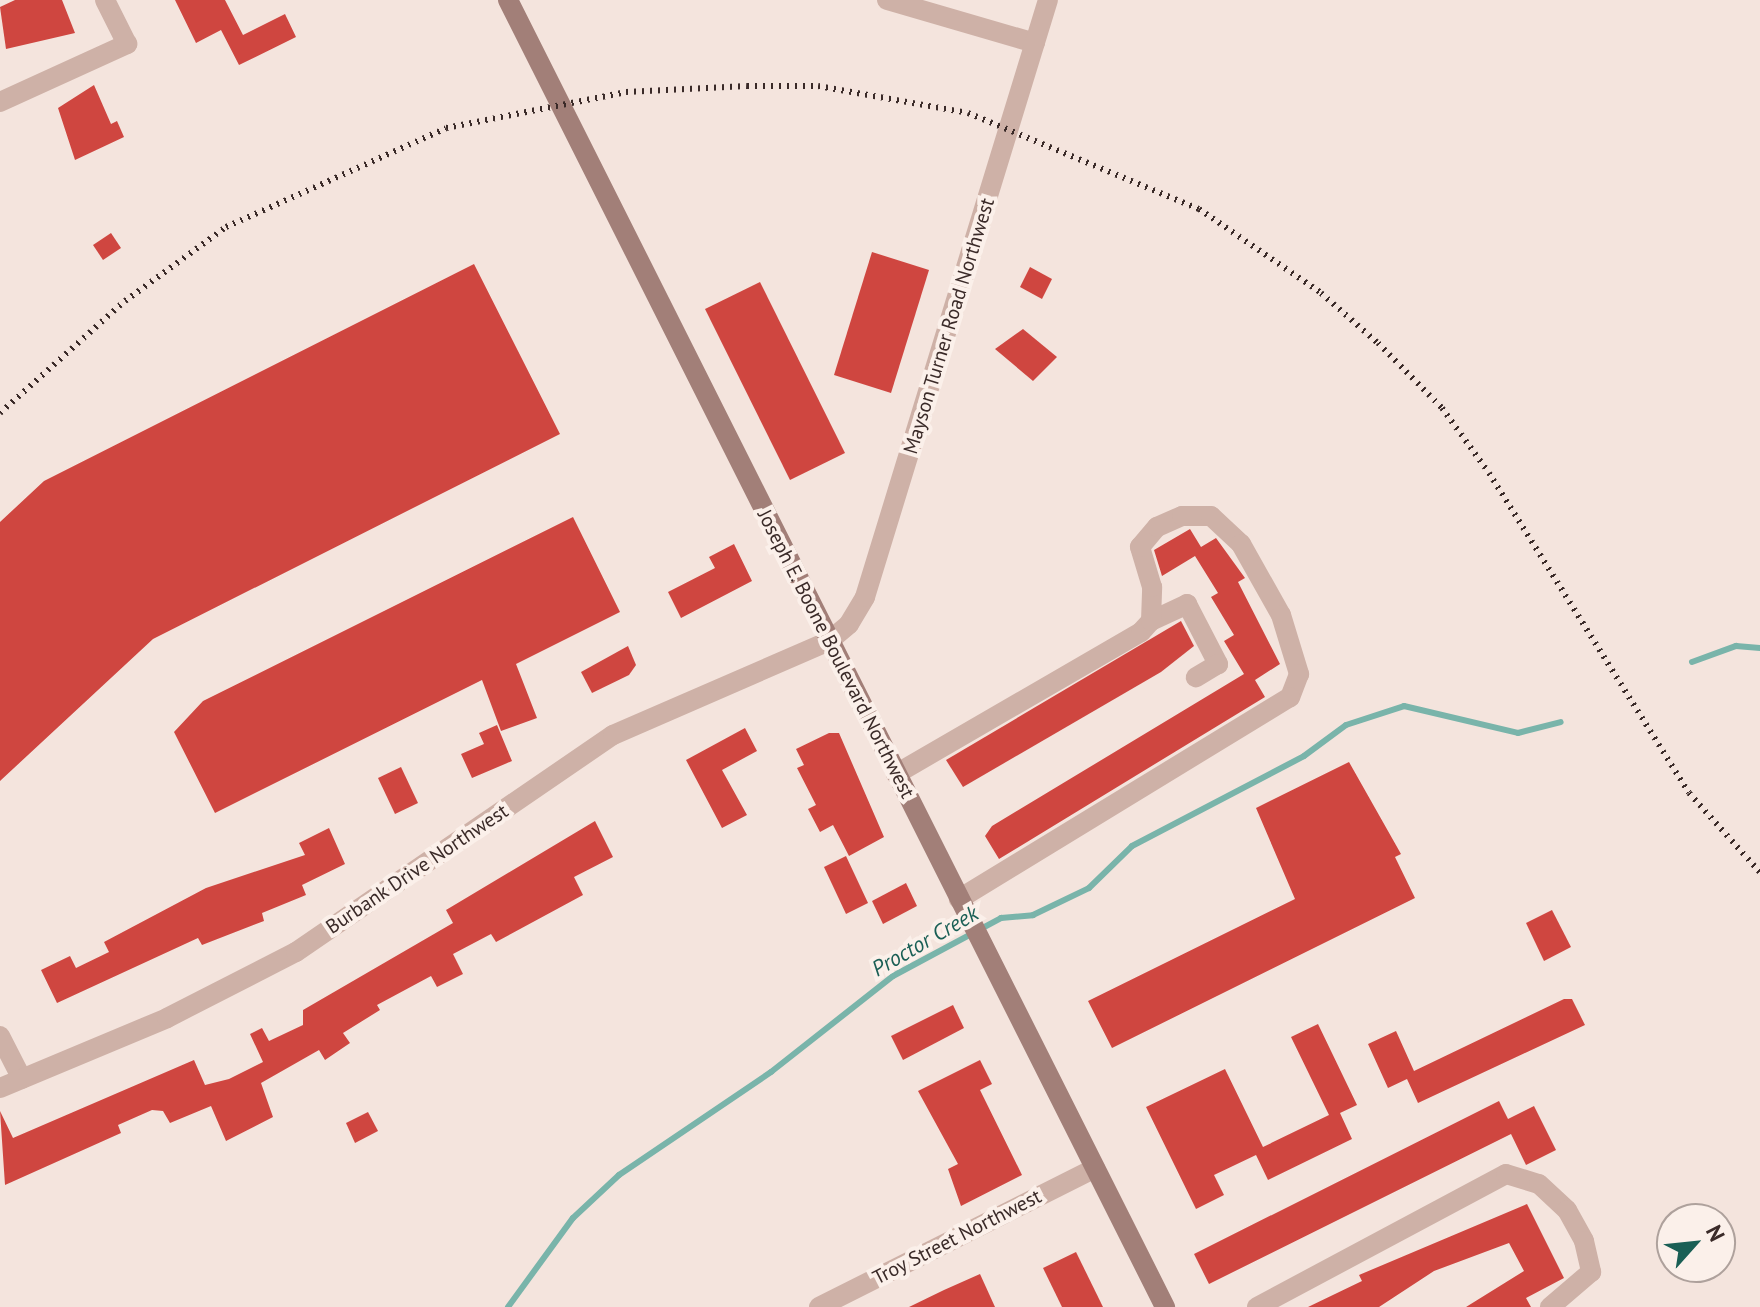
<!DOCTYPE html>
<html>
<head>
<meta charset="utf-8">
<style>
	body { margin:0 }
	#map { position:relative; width:1760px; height:1307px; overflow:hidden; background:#f4e4dd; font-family:"PT Sans",sans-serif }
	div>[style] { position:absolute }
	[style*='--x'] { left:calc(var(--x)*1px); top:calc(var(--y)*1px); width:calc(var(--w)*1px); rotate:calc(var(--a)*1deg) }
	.stream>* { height:6px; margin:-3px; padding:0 3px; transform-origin:3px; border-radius:3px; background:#79b4aa }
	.building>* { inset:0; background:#cf4640 }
	.minor>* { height:20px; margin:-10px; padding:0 10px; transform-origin:10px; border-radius:10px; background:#ceb1a7 }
	.secondary>* { height:20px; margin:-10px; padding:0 10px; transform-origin:10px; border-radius:10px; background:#a27f78 }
	.rail>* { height:6px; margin-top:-3px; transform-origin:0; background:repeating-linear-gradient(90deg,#3a2a28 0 2px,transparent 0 8px) }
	span { translate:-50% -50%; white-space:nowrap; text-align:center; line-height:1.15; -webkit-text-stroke:8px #fbf0ea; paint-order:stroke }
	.street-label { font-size:20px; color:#3a2a28 }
	.water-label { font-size:22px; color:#1a5f55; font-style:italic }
	.north { position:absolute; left:1656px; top:1203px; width:80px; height:80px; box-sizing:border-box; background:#fbf0ea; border:2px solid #aea19c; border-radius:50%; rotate:63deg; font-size:22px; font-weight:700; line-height:32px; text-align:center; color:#3a2a28 }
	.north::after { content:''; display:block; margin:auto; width:28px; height:36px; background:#1a5f55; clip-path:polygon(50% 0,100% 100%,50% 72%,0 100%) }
</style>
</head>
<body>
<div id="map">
	<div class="stream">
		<i style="--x:1692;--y:662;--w:47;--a:-20"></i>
		<i style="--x:1736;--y:646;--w:24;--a:5"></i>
		<i style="--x:508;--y:1307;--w:110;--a:-53.9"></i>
		<i style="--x:573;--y:1218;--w:63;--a:-43.1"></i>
		<i style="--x:619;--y:1175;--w:184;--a:-34.1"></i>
		<i style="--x:771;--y:1072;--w:155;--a:-38.2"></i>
		<i style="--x:893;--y:976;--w:123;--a:-28.2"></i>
		<i style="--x:1001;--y:918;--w:32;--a:-5"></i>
		<i style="--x:1033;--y:915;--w:62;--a:-25.7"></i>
		<i style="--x:1089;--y:888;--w:60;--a:-44.3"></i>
		<i style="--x:1132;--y:846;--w:194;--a:-27.6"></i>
		<i style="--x:1304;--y:756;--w:52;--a:-36.4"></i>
		<i style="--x:1346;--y:725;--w:61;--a:-18.1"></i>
		<i style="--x:1404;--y:706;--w:117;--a:13.3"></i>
		<i style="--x:1518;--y:733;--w:44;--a:-14.3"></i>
	</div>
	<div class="building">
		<i style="clip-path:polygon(15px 0,62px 0,75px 33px,6px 49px,0 7px)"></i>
		<i style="clip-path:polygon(175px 0,225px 0,243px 35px,285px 14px,296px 37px,239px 65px,221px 30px,196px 43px)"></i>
		<i style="clip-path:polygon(94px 85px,111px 124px,117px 121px,124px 137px,75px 160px,58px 108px)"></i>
		<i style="clip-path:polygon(111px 233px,121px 248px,103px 260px,93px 245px)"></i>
		<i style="clip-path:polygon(872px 252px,929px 270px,891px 393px,834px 375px)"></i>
		<i style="clip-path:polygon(474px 264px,560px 434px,153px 639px,0 781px,0 522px,44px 481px)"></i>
		<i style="clip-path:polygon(1030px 267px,1052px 279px,1042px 299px,1020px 287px)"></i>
		<i style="clip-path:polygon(760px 282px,845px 453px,790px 480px,705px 309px)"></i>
		<i style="clip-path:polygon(1023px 329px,1057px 357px,1033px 381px,995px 349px)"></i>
		<i style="clip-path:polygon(573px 517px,620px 612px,516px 664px,537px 718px,501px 731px,482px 680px,215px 813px,174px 732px,203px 701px)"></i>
		<i style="clip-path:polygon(1190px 529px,1201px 547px,1216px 538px,1245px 578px,1238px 582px,1280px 664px,1255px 680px,1265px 697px,999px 859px,985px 836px,992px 826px,1244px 674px,1224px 641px,1234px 635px,1211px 597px,1218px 593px,1195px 556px,1162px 576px,1154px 550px)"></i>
		<i style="clip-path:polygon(734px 544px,752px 581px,681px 618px,668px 592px,715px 568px,709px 557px)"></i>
		<i style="clip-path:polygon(1181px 621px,1194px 646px,1161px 672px,963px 787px,946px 760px)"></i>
		<i style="clip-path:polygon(628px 646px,636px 665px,629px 675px,592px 693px,581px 672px)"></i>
		<i style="clip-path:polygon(497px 725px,512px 761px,472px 778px,461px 754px,484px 744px,479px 733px)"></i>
		<i style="clip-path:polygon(745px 728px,757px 751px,722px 770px,747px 815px,722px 828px,686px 760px)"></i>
		<i style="clip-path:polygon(829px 733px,839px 733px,884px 837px,849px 856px,833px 825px,820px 832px,808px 809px,816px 805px,797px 768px,804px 765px,796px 749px)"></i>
		<i style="clip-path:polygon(1349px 762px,1401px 854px,1395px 857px,1415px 898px,1112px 1048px,1088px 1001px,1295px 899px,1256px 808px)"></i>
		<i style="clip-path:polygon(401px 767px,418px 803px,395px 814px,378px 778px)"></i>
		<i style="clip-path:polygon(595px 821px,613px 857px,574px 877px,583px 895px,496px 942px,491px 934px,453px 954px,463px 974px,437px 987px,431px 976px,377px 1005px,380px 1010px,343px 1033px,350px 1043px,325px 1060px,319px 1050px,261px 1083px,273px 1117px,226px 1141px,211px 1106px,170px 1123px,163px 1111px,152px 1110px,118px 1125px,121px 1133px,5px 1185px,0 1111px,13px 1138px,194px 1060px,205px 1085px,229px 1079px,263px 1062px,250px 1034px,262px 1028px,269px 1041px,303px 1025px,303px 1010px,453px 923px,446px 910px)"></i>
		<i style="clip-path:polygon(329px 828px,345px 864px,302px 885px,306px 895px,262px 913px,264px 921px,202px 945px,198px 938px,57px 1003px,41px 970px,70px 956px,76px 968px,109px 952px,104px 942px,206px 888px,305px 855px,299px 843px)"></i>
		<i style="clip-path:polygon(846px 856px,868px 903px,846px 914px,824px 867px)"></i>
		<i style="clip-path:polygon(906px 883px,917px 906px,883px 924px,872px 901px)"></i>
		<i style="clip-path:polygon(1552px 910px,1571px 947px,1544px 961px,1526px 923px)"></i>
		<i style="clip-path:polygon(1564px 999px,1572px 999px,1585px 1025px,1418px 1103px,1407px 1079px,1388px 1088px,1368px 1044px,1396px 1031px,1414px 1071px)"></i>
		<i style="clip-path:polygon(953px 1005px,964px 1028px,903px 1060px,891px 1036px)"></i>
		<i style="clip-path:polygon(1318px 1024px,1357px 1105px,1340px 1113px,1352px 1139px,1268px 1180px,1256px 1155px,1214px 1175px,1224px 1195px,1196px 1209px,1146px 1107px,1225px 1069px,1263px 1147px,1329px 1115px,1291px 1037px)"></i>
		<i style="clip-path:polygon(980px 1060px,992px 1084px,980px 1090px,1022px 1175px,961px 1206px,948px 1169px,958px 1164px,918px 1091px)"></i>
		<i style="clip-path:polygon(1499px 1101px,1508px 1119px,1534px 1106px,1556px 1150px,1526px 1165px,1511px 1134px,1209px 1284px,1194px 1254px)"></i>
		<i style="clip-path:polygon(368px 1112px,378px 1131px,355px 1143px,346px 1123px)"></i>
		<i style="clip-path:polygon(1527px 1204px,1564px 1278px,1526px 1298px,1531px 1307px,1466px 1307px,1524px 1271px,1509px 1243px,1434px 1271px,1379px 1307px,1308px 1307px,1362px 1281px,1359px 1275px)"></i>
		<i style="clip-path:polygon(1076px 1252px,1103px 1307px,1062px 1307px,1043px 1268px)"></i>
		<i style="clip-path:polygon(980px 1274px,995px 1307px,909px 1307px,944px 1290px)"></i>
	</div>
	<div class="minor">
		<i style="--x:887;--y:0;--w:154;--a:16.2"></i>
		<i style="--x:0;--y:102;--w:140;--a:-24.5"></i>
		<i style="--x:127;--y:44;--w:49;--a:-116.6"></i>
		<i style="--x:1151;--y:621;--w:40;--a:-25"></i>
		<i style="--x:1187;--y:604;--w:68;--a:62.7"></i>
		<i style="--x:1218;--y:664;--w:26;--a:149"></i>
		<i style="--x:896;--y:774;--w:283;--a:-30.1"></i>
		<i style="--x:1141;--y:632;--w:15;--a:-48"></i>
		<i style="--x:1151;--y:621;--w:34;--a:-88"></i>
		<i style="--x:1152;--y:587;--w:42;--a:-106.7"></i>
		<i style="--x:1140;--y:547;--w:26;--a:-50"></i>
		<i style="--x:1157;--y:527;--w:27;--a:-24"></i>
		<i style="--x:1182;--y:516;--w:29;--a:0"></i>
		<i style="--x:1211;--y:516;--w:41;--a:43"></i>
		<i style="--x:1241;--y:544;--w:81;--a:60.6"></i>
		<i style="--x:1281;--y:615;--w:62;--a:73"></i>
		<i style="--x:1299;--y:674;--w:25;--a:111"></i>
		<i style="--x:1290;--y:697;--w:388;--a:148.6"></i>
		<i style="--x:0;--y:1036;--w:48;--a:62.9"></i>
		<i style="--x:0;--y:1088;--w:181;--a:-22.7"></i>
		<i style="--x:167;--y:1018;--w:145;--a:-27.1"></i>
		<i style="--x:296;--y:952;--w:384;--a:-34.4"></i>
		<i style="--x:613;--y:735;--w:236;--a:-23.5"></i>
		<i style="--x:829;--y:641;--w:26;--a:-40"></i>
		<i style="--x:849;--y:624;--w:31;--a:-59"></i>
		<i style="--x:865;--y:597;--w:624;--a:-72.96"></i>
		<i style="--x:819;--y:1307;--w:309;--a:-26.7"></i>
		<i style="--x:1257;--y:1307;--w:282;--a:-28.1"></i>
		<i style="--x:1506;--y:1174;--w:34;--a:17"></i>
		<i style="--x:1539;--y:1184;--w:38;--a:43"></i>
		<i style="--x:1567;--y:1210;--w:35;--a:61"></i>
		<i style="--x:1584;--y:1241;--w:32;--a:77"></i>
		<i style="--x:1591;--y:1272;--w:54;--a:139.5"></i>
	</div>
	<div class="secondary">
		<i style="--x:508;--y:0;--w:1463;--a:63.31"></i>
	</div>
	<div class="rail">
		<i style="--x:0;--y:413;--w:168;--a:-41.9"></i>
		<i style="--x:125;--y:301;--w:125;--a:-36.2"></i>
		<i style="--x:226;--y:227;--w:241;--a:-24.2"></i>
		<i style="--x:446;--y:128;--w:184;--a:-11.3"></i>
		<i style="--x:626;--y:92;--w:121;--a:-2.8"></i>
		<i style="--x:747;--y:86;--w:71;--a:0"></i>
		<i style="--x:818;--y:86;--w:152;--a:10.2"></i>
		<i style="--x:968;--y:113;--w:250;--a:22.6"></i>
		<i style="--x:1199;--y:209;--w:148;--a:34.5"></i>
		<i style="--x:1321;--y:293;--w:76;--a:41.3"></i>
		<i style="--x:1378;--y:343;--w:91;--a:45.4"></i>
		<i style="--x:1442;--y:408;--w:80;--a:54.1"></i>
		<i style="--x:1489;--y:473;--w:377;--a:58"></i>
		<i style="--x:1689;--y:793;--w:106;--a:48.1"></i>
	</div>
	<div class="street-label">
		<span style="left:949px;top:326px;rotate:-73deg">Mayson Turner Road Northwest</span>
		<span style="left:836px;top:654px;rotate:63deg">Joseph E. Boone Boulevard Northwest</span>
		<span style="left:417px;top:869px;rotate:-34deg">Burbank Drive Northwest</span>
		<span style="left:957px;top:1237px;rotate:-27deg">Troy Street Northwest</span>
	</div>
	<div class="water-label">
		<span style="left:925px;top:941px;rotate:-30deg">Proctor Creek</span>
	</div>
	<div class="north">N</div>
</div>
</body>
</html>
